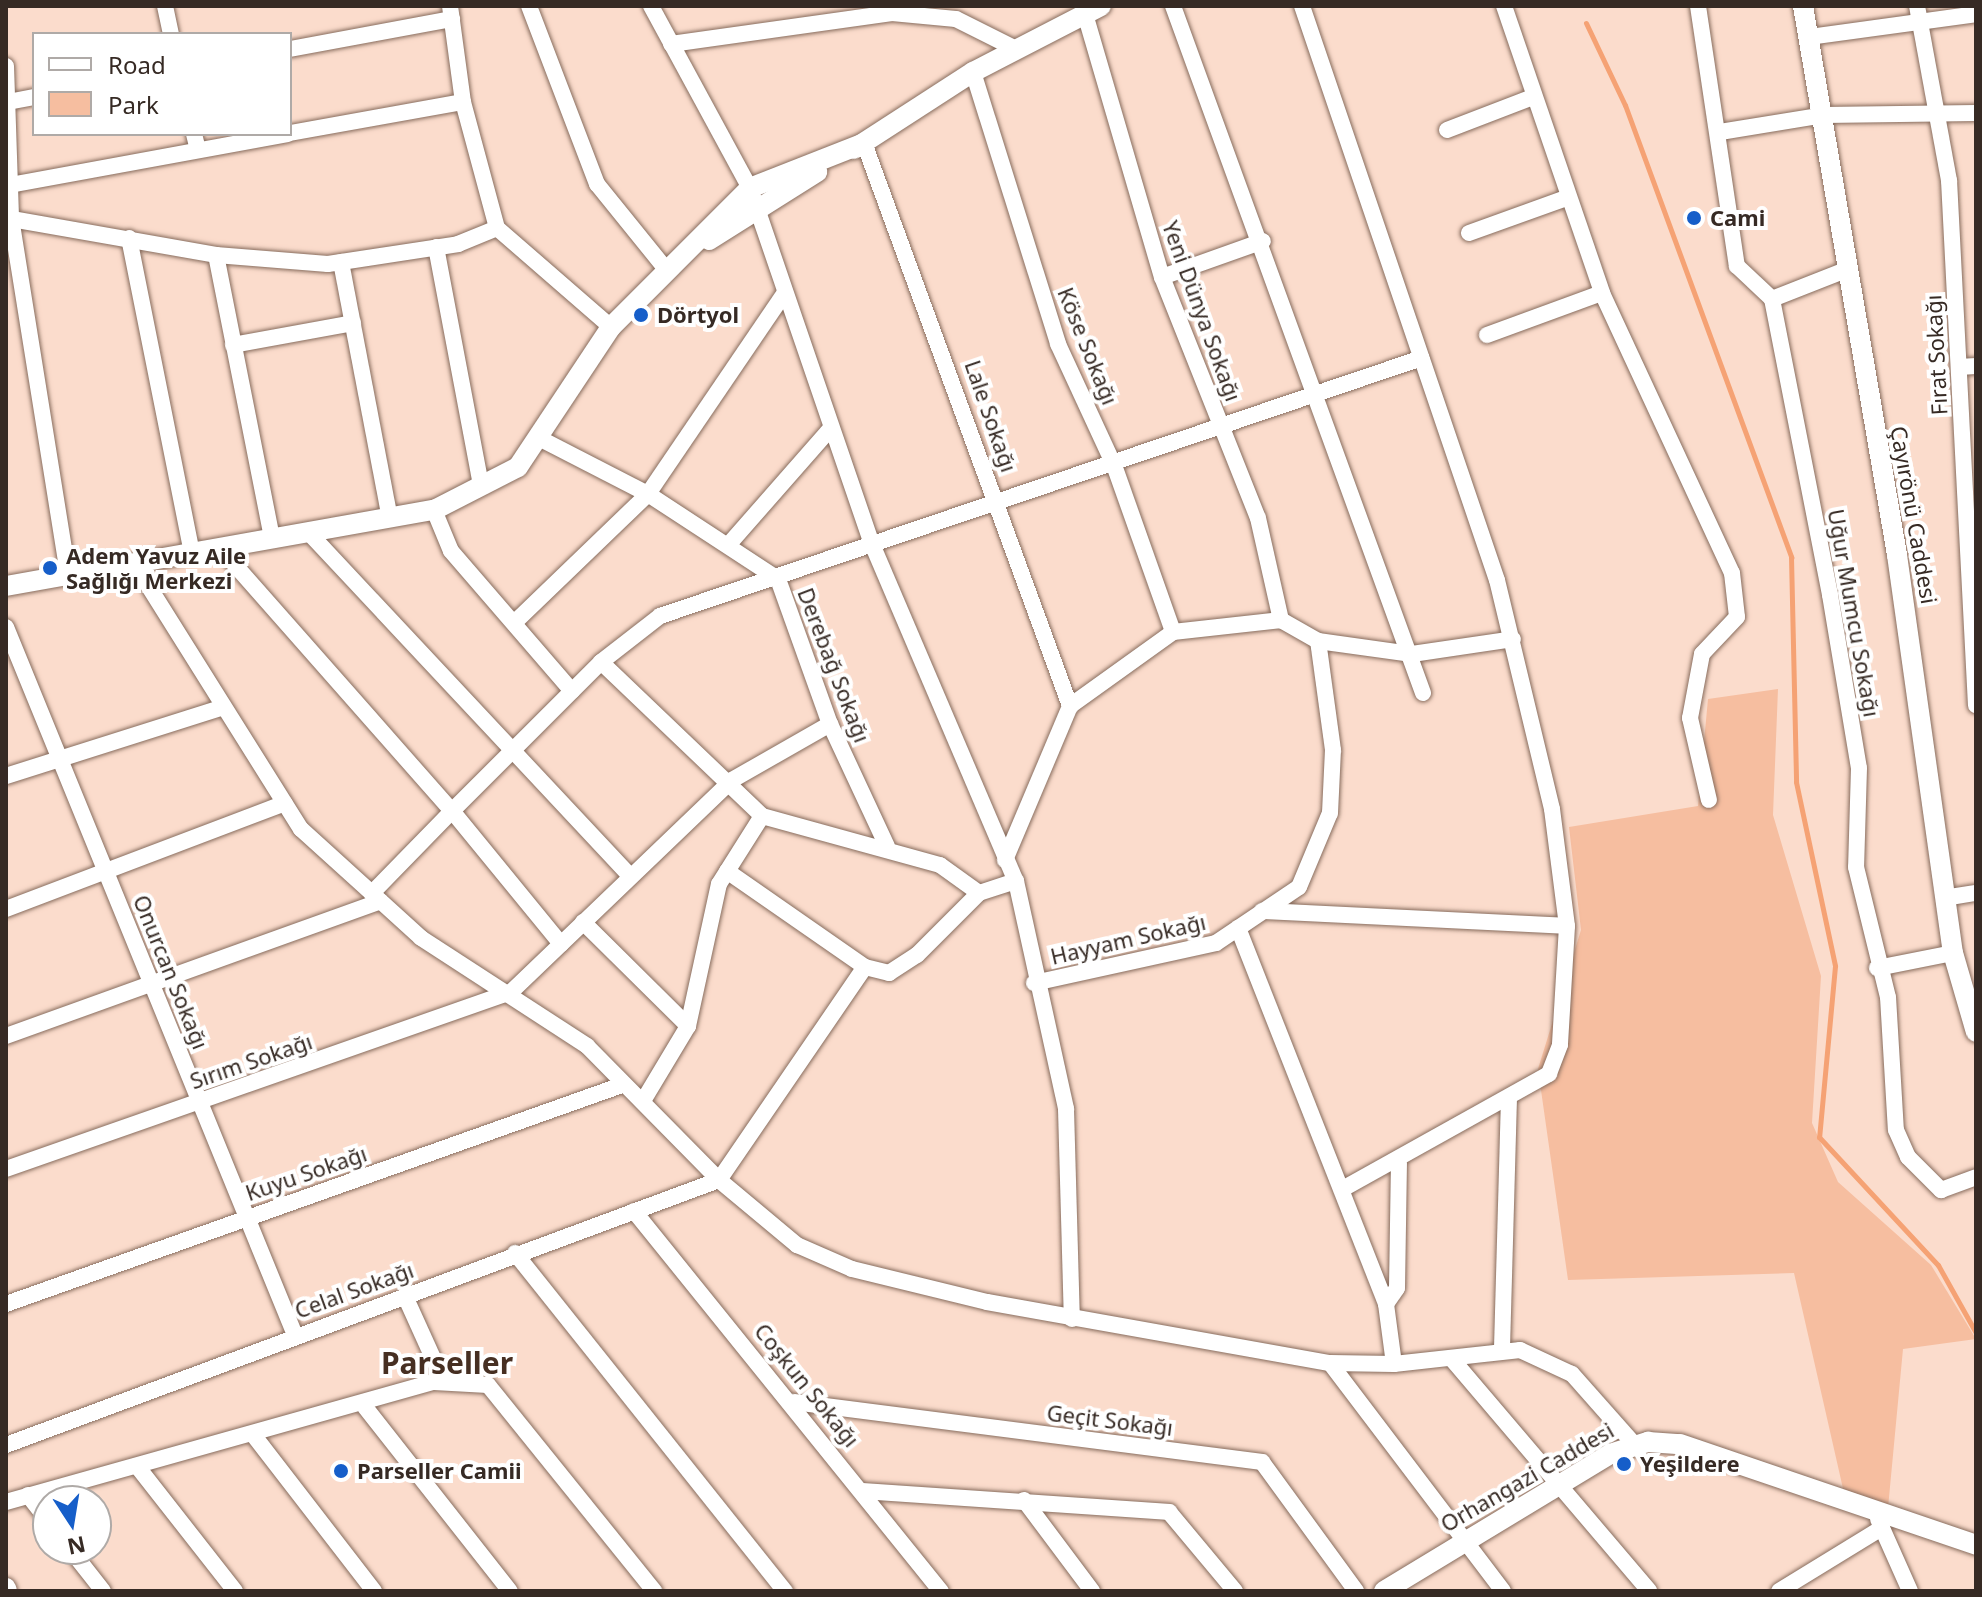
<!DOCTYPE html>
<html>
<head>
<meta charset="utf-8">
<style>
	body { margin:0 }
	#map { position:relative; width:1982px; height:1597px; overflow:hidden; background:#fbdccc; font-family:"Noto Sans",sans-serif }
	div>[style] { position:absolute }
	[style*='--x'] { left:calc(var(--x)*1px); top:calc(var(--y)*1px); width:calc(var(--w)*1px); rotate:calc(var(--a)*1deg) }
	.green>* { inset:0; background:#f6bea0 }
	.stream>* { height:5px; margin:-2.5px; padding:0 2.5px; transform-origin:2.5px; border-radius:2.5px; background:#f5a274 }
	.roads { filter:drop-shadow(0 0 2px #876c5d) drop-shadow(0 0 2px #876c5d) }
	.minor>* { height:16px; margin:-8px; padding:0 8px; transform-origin:8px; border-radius:8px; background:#fff }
	.tertiary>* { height:20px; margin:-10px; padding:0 10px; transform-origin:10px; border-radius:10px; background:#fff }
	.dots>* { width:22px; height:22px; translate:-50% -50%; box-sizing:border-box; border:4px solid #fff; border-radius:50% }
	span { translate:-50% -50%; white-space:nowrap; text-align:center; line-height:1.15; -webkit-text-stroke:8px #fff; paint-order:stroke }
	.poi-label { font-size:22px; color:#362a24; font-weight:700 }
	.left { translate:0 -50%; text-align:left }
	.street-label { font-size:22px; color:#362a24 }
	.district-label { font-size:30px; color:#462f22; font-weight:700 }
	.frame { position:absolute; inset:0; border:8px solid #362a24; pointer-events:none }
	.legend { position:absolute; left:32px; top:32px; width:260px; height:104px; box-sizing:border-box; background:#fff; border:2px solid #afaaa7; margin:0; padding:10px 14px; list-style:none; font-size:24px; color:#362a24 }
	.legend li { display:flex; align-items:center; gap:16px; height:40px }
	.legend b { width:40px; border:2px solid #afaaa7 }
	.north { position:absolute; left:32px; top:1485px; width:80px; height:80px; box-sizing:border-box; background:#fff; border:2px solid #afaaa7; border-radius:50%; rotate:168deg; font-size:22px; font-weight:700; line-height:32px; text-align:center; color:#362a24 }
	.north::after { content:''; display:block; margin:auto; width:28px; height:36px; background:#165ec9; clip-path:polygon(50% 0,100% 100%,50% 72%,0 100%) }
</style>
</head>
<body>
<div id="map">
	<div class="green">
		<i style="clip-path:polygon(1778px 689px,1773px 815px,1821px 976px,1812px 1123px,1838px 1182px,1931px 1265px,1976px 1339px,1903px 1349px,1888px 1508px,1844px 1493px,1794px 1273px,1568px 1280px,1538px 1069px,1581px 930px,1569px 827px,1698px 806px,1708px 699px)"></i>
	</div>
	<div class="stream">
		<i style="--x:1586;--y:23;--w:91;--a:64.6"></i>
		<i style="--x:1625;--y:105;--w:482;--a:69.8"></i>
		<i style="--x:1791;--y:557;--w:225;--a:88.7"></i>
		<i style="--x:1796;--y:782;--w:188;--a:78"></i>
		<i style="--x:1835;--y:966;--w:172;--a:95.3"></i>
		<i style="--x:1819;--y:1137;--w:175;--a:47.1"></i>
		<i style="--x:1938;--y:1265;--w:78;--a:60.8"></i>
	</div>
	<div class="roads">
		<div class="minor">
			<i style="--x:165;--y:6;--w:29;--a:78"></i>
			<i style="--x:450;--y:6;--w:97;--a:82.3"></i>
			<i style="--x:463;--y:102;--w:131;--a:74.9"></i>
			<i style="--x:497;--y:228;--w:151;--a:41"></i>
			<i style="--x:529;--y:6;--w:191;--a:69.1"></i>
			<i style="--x:597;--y:184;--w:108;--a:51"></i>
			<i style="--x:651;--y:6;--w:207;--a:61.5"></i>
			<i style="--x:750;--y:188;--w:376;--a:71.1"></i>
			<i style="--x:872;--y:544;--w:366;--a:66.9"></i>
			<i style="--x:1016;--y:881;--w:233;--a:77.6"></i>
			<i style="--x:1066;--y:1109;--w:210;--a:88.4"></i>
			<i style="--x:1173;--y:6;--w:731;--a:70"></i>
			<i style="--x:1302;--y:6;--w:606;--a:71.24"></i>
			<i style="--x:1497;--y:580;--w:236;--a:76.5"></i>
			<i style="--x:1552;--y:809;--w:118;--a:82.7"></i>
			<i style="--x:1567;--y:926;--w:119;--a:93.4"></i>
			<i style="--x:1560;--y:1045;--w:31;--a:111"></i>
			<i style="--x:1549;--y:1074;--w:235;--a:150.9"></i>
			<i style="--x:1504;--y:6;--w:303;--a:71.1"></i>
			<i style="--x:1602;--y:293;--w:309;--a:65.1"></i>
			<i style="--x:1732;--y:573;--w:44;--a:83.5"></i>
			<i style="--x:1737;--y:617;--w:51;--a:133.4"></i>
			<i style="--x:1702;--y:654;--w:65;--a:100.6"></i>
			<i style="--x:1690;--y:718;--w:84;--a:77"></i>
			<i style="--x:1698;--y:6;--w:263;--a:81.5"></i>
			<i style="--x:1737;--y:266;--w:48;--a:43.3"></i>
			<i style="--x:1772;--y:299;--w:302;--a:78.9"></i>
			<i style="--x:1830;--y:595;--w:175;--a:80.5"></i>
			<i style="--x:1859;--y:768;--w:99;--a:91.7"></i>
			<i style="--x:1856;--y:867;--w:134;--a:76.2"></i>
			<i style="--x:1888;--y:997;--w:133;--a:86.6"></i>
			<i style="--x:1896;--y:1130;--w:30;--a:66"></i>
			<i style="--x:1908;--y:1157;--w:47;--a:45"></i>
			<i style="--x:1941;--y:1190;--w:37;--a:-20"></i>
			<i style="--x:1917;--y:6;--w:177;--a:79.6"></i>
			<i style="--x:1949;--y:180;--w:526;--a:87.06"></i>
			<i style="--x:1085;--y:14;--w:274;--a:73.7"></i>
			<i style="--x:1162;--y:277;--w:259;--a:68.3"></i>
			<i style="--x:1258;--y:518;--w:105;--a:77.3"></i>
			<i style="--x:1809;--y:37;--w:169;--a:-7.8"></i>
			<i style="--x:671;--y:44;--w:223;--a:-8"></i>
			<i style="--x:892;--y:13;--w:64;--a:5.4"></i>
			<i style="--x:956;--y:19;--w:67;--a:26.6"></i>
			<i style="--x:290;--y:49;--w:165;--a:-10.5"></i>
			<i style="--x:6;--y:66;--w:152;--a:88.1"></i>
			<i style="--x:11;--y:218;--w:362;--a:80.9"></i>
			<i style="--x:973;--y:72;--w:285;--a:72.6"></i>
			<i style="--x:1058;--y:344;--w:133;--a:65.2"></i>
			<i style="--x:1114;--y:465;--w:177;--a:70.5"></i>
			<i style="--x:8;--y:102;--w:26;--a:-11"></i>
			<i style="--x:1447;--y:130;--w:92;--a:-21"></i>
			<i style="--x:1720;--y:132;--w:105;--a:-9.3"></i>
			<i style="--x:1824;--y:115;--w:152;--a:-0.8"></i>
			<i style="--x:290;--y:133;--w:176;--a:-10.2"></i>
			<i style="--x:194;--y:134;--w:16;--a:76"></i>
			<i style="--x:864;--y:143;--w:600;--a:69.9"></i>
			<i style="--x:10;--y:185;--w:282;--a:-10.4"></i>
			<i style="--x:6;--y:218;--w:213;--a:10"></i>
			<i style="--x:216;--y:255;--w:112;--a:4.6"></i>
			<i style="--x:328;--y:264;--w:132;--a:-8.7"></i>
			<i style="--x:458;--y:244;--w:42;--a:-22.3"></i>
			<i style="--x:1469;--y:233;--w:103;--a:-19.8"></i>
			<i style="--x:129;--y:238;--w:321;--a:78.7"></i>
			<i style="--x:436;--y:247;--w:243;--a:79.3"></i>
			<i style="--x:216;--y:255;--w:289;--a:78.8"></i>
			<i style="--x:341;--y:262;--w:261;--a:79.2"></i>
			<i style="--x:1162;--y:277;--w:107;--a:-19.6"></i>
			<i style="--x:1772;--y:299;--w:82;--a:-21.5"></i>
			<i style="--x:1487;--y:335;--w:122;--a:-20.1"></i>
			<i style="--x:233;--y:345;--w:122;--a:-10.4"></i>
			<i style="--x:1959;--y:367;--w:17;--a:-3"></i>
			<i style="--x:537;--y:437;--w:125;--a:27.2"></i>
			<i style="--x:648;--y:494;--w:155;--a:33.2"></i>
			<i style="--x:778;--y:579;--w:154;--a:70.3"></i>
			<i style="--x:830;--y:724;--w:135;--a:65"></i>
			<i style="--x:434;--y:510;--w:44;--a:67.5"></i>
			<i style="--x:451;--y:551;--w:185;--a:49.2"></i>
			<i style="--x:311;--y:535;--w:467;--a:46.9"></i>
			<i style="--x:730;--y:543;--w:153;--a:-48.7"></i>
			<i style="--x:220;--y:548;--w:351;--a:48.6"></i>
			<i style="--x:452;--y:811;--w:115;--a:134.3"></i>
			<i style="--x:134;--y:563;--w:314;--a:57.9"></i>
			<i style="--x:301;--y:829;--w:162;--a:42.2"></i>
			<i style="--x:421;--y:938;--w:198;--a:33"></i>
			<i style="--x:587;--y:1046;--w:188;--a:45.4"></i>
			<i style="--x:719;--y:1180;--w:102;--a:39.8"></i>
			<i style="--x:797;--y:1245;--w:60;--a:23.6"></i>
			<i style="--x:852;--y:1269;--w:139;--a:13.7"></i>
			<i style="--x:987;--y:1302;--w:348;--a:10.1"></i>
			<i style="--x:1330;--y:1363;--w:64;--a:0.9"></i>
			<i style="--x:1394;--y:1364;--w:127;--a:-6.3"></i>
			<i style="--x:1520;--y:1350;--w:57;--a:24.8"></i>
			<i style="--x:1572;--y:1374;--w:94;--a:48.5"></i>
			<i style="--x:514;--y:623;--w:186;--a:-43.9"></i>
			<i style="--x:648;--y:494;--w:242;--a:-55.8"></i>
			<i style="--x:6;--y:627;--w:765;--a:67.8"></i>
			<i style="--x:601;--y:662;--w:223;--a:43.7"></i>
			<i style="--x:6;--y:776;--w:228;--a:-17.6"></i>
			<i style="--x:1005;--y:860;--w:167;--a:-67.1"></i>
			<i style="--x:1070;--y:706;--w:127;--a:-35.7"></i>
			<i style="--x:1173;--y:632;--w:109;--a:-6.3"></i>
			<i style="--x:1281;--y:620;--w:43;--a:29.6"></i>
			<i style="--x:1318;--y:641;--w:95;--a:7.9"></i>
			<i style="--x:1412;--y:654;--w:102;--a:-8.4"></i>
			<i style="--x:1950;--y:897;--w:26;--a:-9"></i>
			<i style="--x:6;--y:909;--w:298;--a:-20.8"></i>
			<i style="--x:1262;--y:911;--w:305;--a:2.8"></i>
			<i style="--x:583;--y:922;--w:148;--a:44.7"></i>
			<i style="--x:1238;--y:928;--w:404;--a:68.5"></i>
			<i style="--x:561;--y:944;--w:172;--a:-129.3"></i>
			<i style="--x:452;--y:811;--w:211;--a:-45"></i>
			<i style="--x:601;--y:662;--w:75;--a:-37.9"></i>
			<i style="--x:660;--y:616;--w:804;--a:-18.71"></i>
			<i style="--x:865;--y:967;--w:25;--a:14"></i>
			<i style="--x:889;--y:973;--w:33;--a:-33"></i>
			<i style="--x:917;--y:955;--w:88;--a:-45"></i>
			<i style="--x:1877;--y:968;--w:77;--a:-11.2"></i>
			<i style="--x:1034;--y:983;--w:186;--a:-12.4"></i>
			<i style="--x:1216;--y:943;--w:100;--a:-34"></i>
			<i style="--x:1299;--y:887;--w:80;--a:-67.3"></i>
			<i style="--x:1330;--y:813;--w:63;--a:-87.3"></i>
			<i style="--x:1333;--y:750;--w:110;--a:-97.8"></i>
			<i style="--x:6;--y:1036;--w:398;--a:-19.8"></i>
			<i style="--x:643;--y:1101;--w:87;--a:-59"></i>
			<i style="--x:688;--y:1026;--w:145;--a:-77.7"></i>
			<i style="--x:719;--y:884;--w:80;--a:-57.7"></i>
			<i style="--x:762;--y:816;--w:185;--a:15.4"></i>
			<i style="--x:940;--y:865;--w:48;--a:35.7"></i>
			<i style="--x:979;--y:893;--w:39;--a:-18"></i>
			<i style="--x:6;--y:1169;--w:535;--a:-19.32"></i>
			<i style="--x:511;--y:992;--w:306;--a:-43.8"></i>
			<i style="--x:732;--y:780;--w:113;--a:-29.7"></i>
			<i style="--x:634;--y:1211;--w:489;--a:51.1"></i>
			<i style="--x:515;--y:1253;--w:433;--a:51.4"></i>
			<i style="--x:405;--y:1296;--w:92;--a:65.7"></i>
			<i style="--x:6;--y:1304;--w:654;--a:-19.57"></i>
			<i style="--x:1502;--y:1348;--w:248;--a:-88.4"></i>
			<i style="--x:1451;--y:1358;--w:306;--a:49.6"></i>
			<i style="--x:1330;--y:1363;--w:286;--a:52.8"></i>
			<i style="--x:1394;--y:1364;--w:61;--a:-97.6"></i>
			<i style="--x:1386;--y:1304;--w:19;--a:-55"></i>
			<i style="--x:1397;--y:1288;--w:125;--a:-89.1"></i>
			<i style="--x:794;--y:1402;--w:472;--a:7.3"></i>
			<i style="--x:1262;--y:1462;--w:160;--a:53.9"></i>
			<i style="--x:365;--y:1407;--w:234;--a:51.8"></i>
			<i style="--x:255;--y:1437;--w:195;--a:52.3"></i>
			<i style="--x:6;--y:1445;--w:761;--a:-20.39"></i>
			<i style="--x:719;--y:1180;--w:258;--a:-55.6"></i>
			<i style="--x:865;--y:967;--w:168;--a:-145.2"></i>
			<i style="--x:137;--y:1466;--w:159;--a:51.9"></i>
			<i style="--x:863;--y:1491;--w:307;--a:3.9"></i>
			<i style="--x:1169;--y:1512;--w:103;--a:50.1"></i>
			<i style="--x:28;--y:1495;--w:33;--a:52"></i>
			<i style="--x:1024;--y:1500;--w:114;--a:53.2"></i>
			<i style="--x:6;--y:1502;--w:445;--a:-15.7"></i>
			<i style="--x:434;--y:1382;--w:54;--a:3.2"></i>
			<i style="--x:488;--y:1385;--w:265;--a:51.1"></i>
			<i style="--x:1878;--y:1519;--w:79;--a:66"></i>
			<i style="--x:70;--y:1549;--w:53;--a:51.8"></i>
			<i style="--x:1779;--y:1591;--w:121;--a:-31.5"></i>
		</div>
		<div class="tertiary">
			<i style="--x:1803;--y:6;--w:557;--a:80.28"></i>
			<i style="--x:1897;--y:555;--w:402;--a:82"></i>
			<i style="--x:1953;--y:953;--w:82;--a:73.8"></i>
			<i style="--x:854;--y:149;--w:142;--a:-32.9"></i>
			<i style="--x:973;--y:72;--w:144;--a:-27.3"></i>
			<i style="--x:709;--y:240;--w:128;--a:-32.2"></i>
			<i style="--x:6;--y:586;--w:435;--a:-10.1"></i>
			<i style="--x:434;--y:510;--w:94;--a:-27.1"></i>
			<i style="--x:518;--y:467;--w:168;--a:-56.4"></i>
			<i style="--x:611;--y:327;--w:197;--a:-45"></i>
			<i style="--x:750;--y:188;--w:123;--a:-21.5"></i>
			<i style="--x:6;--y:1588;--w:3;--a:72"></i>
			<i style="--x:1384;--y:1591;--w:264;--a:-31.2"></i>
			<i style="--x:1610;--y:1454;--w:40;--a:-18"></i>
			<i style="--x:1648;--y:1442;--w:32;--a:4"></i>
			<i style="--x:1680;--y:1444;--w:313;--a:18.8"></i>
		</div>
	</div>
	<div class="dots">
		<i style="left:1694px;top:218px;background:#165ec9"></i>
		<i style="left:641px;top:315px;background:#165ec9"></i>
		<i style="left:50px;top:568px;background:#165ec9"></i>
		<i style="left:1624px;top:1464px;background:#165ec9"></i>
		<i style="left:341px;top:1471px;background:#165ec9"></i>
	</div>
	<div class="poi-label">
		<span class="left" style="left:1710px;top:218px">Cami</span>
		<span class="left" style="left:657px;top:315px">Dörtyol</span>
		<span class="left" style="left:66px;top:568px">Adem Yavuz Aile<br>Sağlığı Merkezi</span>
		<span class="left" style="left:1640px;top:1464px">Yeşildere</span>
		<span class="left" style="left:357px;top:1471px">Parseller Camii</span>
	</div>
	<div class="street-label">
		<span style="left:1202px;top:311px;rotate:70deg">Yeni Dünya Sokağı</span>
		<span style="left:1088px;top:346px;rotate:68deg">Köse Sokağı</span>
		<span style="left:1936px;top:355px;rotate:-93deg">Fırat Sokağı</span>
		<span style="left:991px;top:416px;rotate:71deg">Lale Sokağı</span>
		<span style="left:1914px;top:515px;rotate:80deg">Çayırönü Caddesi</span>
		<span style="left:1854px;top:613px;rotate:80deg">Uğur Mumcu Sokağı</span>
		<span style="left:834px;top:665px;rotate:69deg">Derebağ Sokağı</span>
		<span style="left:1128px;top:939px;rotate:-13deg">Hayyam Sokağı</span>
		<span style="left:171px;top:972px;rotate:68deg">Onurcan Sokağı</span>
		<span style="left:251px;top:1061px;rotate:-19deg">Sırım Sokağı</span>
		<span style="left:306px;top:1173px;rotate:-19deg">Kuyu Sokağı</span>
		<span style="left:354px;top:1290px;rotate:-20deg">Celal Sokağı</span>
		<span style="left:807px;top:1385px;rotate:51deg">Coşkun Sokağı</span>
		<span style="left:1110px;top:1420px;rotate:7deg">Geçit Sokağı</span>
		<span style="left:1527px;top:1477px;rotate:-30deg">Orhangazi Caddesi</span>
	</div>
	<div class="district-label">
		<span style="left:447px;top:1363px">Parseller</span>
	</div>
	<div class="frame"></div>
	<ul class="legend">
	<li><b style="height:10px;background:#fff"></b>Road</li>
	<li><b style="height:22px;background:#f6bea0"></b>Park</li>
	</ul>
	<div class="north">N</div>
</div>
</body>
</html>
